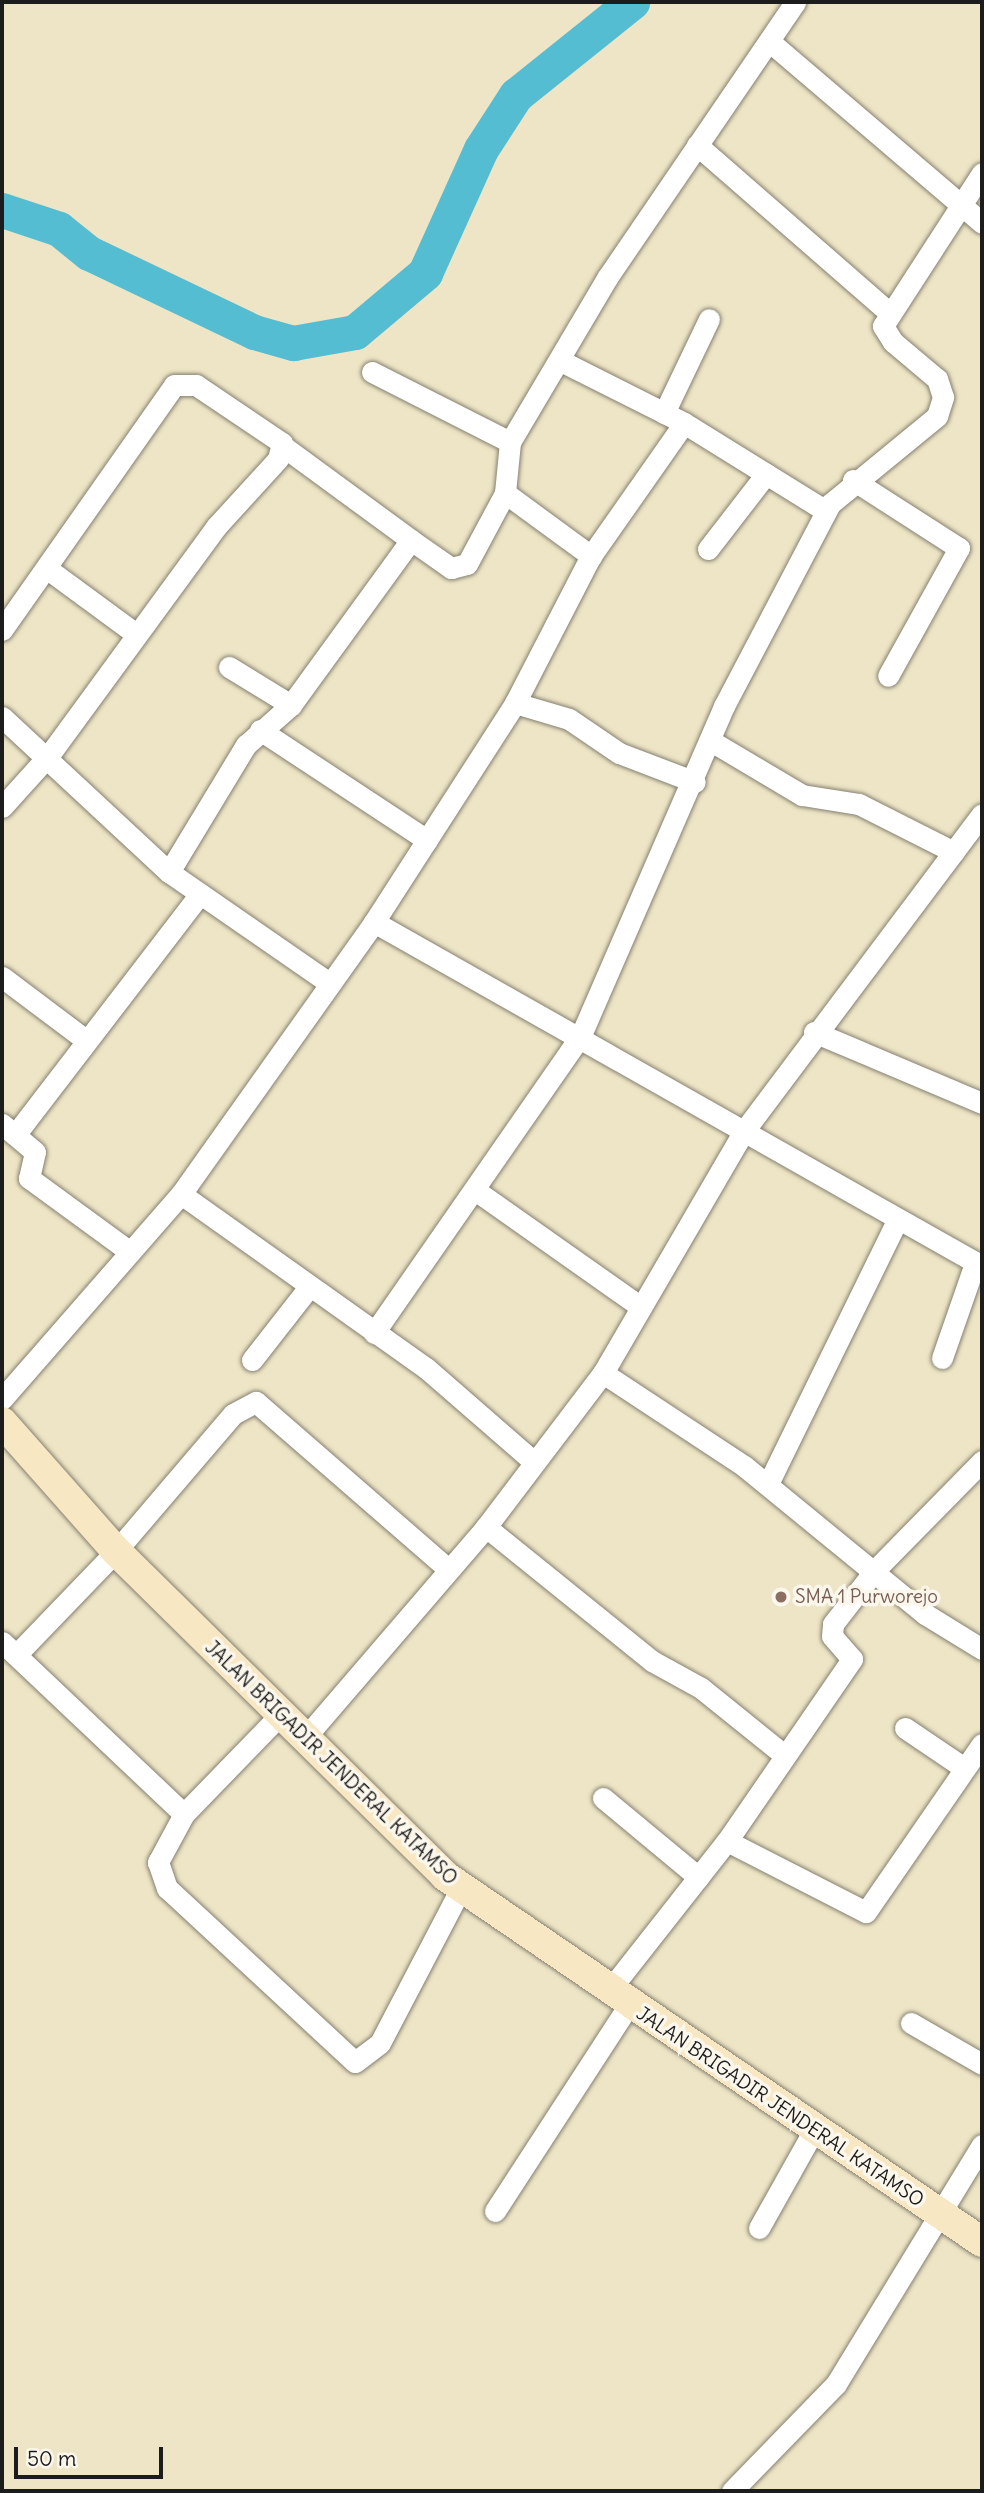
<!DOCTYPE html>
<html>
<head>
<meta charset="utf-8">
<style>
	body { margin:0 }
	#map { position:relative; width:984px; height:2493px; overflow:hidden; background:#eee5c6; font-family:Delius,sans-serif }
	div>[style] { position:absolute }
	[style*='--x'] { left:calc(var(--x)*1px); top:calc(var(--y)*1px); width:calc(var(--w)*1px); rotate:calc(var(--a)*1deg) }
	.river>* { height:35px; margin:-17.5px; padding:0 17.5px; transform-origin:17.5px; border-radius:17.5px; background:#55bdd2 }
	.roads { filter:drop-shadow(0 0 2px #858071) drop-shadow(0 0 2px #858071) }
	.street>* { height:21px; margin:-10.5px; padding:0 10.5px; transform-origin:10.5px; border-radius:10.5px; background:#fff }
	.secondary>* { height:30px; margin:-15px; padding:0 15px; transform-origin:15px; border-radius:15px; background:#f8e7c3 }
	.dots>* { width:19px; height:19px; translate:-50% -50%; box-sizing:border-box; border:4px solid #fbf7ec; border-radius:50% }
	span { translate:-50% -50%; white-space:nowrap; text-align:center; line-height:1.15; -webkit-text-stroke:7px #fbf7ec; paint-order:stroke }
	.education-label { font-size:19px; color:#785e54 }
	.left { translate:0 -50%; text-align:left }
	.street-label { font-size:19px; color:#1c1c1c }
	.frame { position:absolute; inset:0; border:4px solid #1c1c1c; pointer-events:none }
	.scale { position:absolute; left:14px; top:2447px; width:149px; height:32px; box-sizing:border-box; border:4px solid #1c1c1c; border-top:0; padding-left:9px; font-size:21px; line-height:24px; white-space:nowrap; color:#1c1c1c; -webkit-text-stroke:5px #fbf7ec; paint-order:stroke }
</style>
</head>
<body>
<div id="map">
	<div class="river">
		<i style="--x:2;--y:210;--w:60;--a:18.4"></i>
		<i style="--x:59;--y:229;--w:38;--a:39"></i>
		<i style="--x:89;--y:253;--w:183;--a:25.6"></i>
		<i style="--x:254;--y:332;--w:41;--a:15.8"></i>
		<i style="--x:293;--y:343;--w:63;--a:-10.1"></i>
		<i style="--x:355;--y:332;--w:92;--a:-40.1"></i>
		<i style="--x:425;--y:273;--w:136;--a:-65.7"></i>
		<i style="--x:481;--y:149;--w:64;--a:-57.1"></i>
		<i style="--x:516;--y:95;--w:149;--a:-38.7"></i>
	</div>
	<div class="roads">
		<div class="street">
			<i style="--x:769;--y:41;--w:280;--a:40.5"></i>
			<i style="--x:697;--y:145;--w:252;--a:41.1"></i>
			<i style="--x:559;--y:360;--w:140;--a:26.7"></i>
			<i style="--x:684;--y:423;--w:167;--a:31.8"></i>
			<i style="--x:372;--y:372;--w:155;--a:26.9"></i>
			<i style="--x:664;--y:413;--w:104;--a:-64.4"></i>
			<i style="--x:284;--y:447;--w:157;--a:36.2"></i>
			<i style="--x:853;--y:480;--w:126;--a:32.7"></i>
			<i style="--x:959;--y:548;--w:146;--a:119"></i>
			<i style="--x:505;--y:493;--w:107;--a:36.2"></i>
			<i style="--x:708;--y:549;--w:95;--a:-52.3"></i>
			<i style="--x:49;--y:570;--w:108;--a:36.3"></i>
			<i style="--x:2;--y:630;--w:299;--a:-54.9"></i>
			<i style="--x:174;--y:385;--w:22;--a:0"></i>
			<i style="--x:196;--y:385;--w:104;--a:34"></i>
			<i style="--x:282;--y:443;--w:16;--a:104"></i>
			<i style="--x:278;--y:459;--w:92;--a:132.4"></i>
			<i style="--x:216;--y:527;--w:283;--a:126.2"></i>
			<i style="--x:49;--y:755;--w:70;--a:132.1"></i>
			<i style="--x:229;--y:667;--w:73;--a:31.5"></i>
			<i style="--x:515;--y:703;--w:56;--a:16.5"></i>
			<i style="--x:569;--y:719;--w:60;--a:34.2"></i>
			<i style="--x:619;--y:753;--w:81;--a:20.9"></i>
			<i style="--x:2;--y:717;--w:228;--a:42.9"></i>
			<i style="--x:169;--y:872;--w:193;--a:34.7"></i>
			<i style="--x:260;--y:730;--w:200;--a:33.4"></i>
			<i style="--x:711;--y:741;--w:106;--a:30.7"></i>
			<i style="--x:802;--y:795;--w:58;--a:9"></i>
			<i style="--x:859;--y:804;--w:106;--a:26.8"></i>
			<i style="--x:169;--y:872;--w:149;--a:-58.8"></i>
			<i style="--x:246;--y:745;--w:60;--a:-41.6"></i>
			<i style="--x:291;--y:705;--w:204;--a:-54"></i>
			<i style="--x:411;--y:540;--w:49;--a:35"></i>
			<i style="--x:451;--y:568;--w:16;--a:-14"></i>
			<i style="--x:467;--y:564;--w:81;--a:-61.8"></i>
			<i style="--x:505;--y:493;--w:51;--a:-84.4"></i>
			<i style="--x:510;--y:442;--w:191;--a:-59.4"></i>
			<i style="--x:607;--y:278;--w:334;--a:-55.7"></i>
			<i style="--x:374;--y:922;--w:699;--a:29.5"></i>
			<i style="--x:2;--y:977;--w:105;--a:36.9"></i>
			<i style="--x:814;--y:1032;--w:182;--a:22.9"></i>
			<i style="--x:2;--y:1124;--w:43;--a:40.3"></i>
			<i style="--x:35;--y:1152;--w:27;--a:103"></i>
			<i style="--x:29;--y:1178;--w:125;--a:36.2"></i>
			<i style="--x:15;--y:1135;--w:302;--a:-52.5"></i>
			<i style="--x:475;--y:1190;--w:203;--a:35.2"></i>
			<i style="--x:181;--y:1194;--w:301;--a:35.4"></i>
			<i style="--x:426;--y:1368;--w:143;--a:41"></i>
			<i style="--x:374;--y:1333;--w:363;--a:-55.2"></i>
			<i style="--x:581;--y:1035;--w:359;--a:-66.5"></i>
			<i style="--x:724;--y:706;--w:228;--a:-62.3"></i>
			<i style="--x:830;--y:504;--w:139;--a:-39.4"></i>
			<i style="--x:937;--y:416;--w:20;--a:-72"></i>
			<i style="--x:943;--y:397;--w:19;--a:-108"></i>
			<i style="--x:937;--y:379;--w:57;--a:-139.9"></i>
			<i style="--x:893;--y:342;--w:19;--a:-122"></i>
			<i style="--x:883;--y:326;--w:182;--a:-57.1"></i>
			<i style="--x:942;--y:1358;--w:101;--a:-70.8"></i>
			<i style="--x:252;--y:1360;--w:93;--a:-52"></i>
			<i style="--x:603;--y:1373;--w:169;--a:33.4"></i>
			<i style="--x:744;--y:1466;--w:234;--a:39.3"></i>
			<i style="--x:925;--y:1614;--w:67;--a:31.6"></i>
			<i style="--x:2;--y:1399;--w:272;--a:-48.9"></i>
			<i style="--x:181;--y:1194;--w:334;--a:-54.6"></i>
			<i style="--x:374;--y:922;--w:260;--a:-57.2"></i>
			<i style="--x:515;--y:703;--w:165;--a:-62.7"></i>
			<i style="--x:591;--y:556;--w:162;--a:-55"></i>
			<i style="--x:768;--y:1484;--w:291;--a:-63.9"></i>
			<i style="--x:486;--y:1527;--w:213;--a:38.9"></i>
			<i style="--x:652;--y:1661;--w:56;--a:28.9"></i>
			<i style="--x:701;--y:1688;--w:107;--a:38.9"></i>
			<i style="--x:2;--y:1642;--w:250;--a:43.4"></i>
			<i style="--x:16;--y:1655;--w:144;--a:-46.1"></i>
			<i style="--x:116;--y:1551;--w:180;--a:-49.5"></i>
			<i style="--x:233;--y:1414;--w:26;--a:-28"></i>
			<i style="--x:256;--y:1402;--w:254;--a:41"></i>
			<i style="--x:279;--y:1716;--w:136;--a:134.1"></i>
			<i style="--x:184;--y:1814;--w:55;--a:118.4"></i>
			<i style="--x:158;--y:1862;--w:28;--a:71"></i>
			<i style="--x:167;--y:1888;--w:256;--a:42.8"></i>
			<i style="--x:355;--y:2062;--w:31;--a:-37"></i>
			<i style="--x:380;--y:2043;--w:175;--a:-62.4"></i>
			<i style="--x:905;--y:1728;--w:71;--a:34.1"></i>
			<i style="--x:303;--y:1740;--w:281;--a:-49.3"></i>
			<i style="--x:486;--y:1527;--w:193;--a:-52.8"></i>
			<i style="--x:603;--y:1373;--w:280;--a:-59.8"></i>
			<i style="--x:744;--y:1131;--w:396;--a:-53.1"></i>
			<i style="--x:603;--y:1798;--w:124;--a:39.7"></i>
			<i style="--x:727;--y:1841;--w:156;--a:27.1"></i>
			<i style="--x:866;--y:1912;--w:204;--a:-55.4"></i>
			<i style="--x:608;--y:1992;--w:192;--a:-51.8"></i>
			<i style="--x:727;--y:1841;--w:221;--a:-55.5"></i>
			<i style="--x:852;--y:1659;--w:30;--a:-131"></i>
			<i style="--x:832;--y:1636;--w:12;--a:-85"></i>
			<i style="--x:833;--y:1624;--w:68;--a:-52.1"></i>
			<i style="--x:875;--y:1570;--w:153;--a:-45.5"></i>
			<i style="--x:911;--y:2023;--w:82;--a:30"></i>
			<i style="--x:495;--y:2211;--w:246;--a:-57"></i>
			<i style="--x:759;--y:2228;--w:112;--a:-60.7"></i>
			<i style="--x:732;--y:2491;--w:149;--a:-45.8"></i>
			<i style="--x:836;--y:2384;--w:280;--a:-58.6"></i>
		</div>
		<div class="secondary">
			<i style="--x:2;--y:1422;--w:172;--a:48.5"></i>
			<i style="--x:116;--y:1551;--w:462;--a:44.6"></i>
			<i style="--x:445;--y:1876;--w:650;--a:34.28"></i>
		</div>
	</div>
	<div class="dots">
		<i style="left:781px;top:1597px;background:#8d6e63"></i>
	</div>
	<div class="education-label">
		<span class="left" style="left:795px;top:1597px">SMA 1 Purworejo</span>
	</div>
	<div class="street-label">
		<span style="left:331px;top:1763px;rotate:44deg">JALAN BRIGADIR JENDERAL KATAMSO</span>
		<span style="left:780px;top:2107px;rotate:34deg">JALAN BRIGADIR JENDERAL KATAMSO</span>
	</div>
	<div class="frame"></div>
	<div class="scale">50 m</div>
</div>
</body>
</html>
